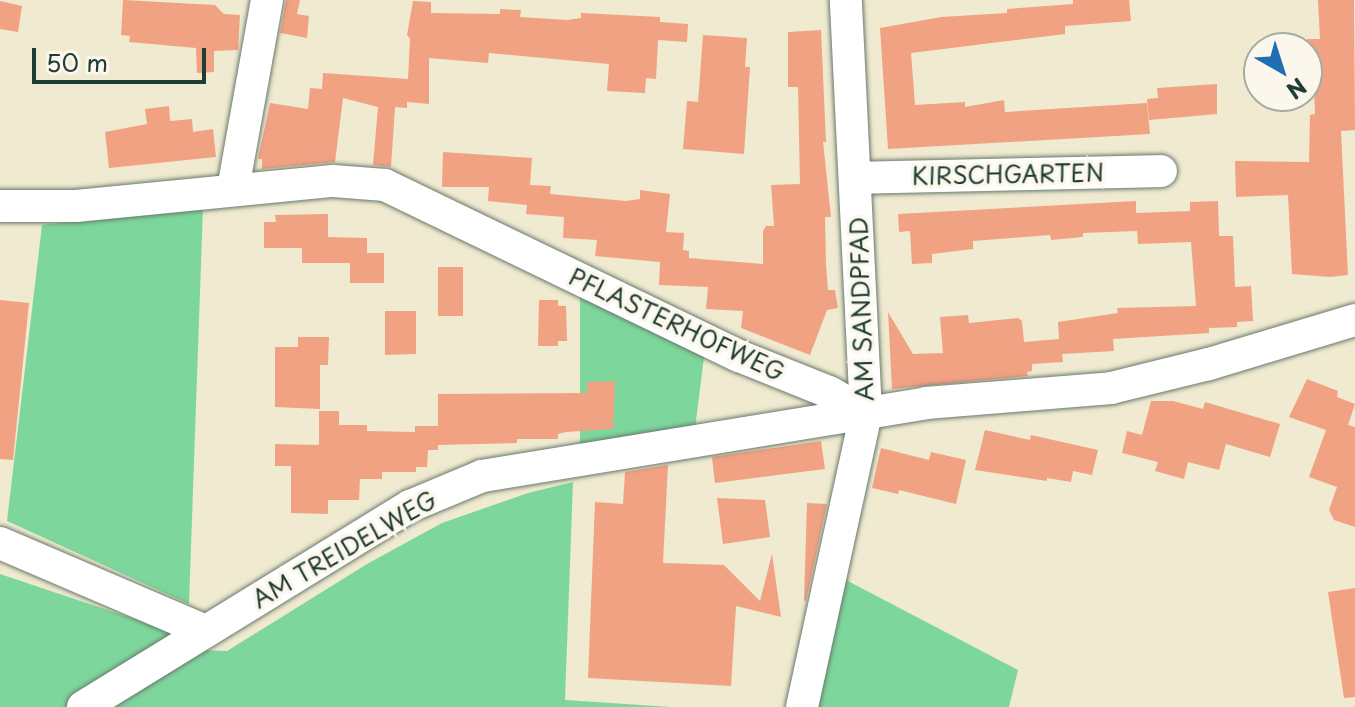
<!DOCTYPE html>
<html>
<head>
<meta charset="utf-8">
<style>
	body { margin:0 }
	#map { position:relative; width:1355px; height:707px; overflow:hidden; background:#f0ead1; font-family:"Playpen Sans",sans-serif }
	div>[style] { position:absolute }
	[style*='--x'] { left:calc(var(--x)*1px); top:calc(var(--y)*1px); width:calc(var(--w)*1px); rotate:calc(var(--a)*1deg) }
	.green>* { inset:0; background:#7dd79d }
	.building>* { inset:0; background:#f0a283 }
	.roads { filter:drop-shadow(0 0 2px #687a6b) drop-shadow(0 0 2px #687a6b) }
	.minor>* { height:32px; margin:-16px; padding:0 16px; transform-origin:16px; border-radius:16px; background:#fff }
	span { translate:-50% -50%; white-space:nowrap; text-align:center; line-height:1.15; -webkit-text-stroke:7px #fbf7ec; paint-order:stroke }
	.street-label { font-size:24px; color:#1f3d34 }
	.north { position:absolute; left:1243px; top:32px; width:80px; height:80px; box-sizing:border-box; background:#fbf7ec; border:2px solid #a3ada2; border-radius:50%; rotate:141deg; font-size:22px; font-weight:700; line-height:32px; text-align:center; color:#1f3d34 }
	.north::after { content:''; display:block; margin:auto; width:28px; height:36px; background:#1f6fb2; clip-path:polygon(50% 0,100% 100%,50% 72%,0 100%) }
	.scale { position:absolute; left:32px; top:48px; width:174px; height:36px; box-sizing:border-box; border:4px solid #1f3d34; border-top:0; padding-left:10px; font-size:24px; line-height:28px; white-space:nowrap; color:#1f3d34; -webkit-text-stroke:6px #fbf7ec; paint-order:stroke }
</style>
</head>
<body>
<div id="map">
	<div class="green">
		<i style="clip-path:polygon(203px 207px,189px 604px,7px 521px,42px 225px)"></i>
		<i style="clip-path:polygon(580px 295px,704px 357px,695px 429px,580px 450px)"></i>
		<i style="clip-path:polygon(573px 482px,565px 700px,671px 707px,112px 707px,200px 650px,227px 651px,367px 564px,442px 523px,528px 493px)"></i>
		<i style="clip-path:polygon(0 574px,176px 633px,65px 707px,0 707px)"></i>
		<i style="clip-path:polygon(844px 579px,1018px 670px,1009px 707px,816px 707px)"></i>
	</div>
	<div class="building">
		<i style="clip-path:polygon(123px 0,215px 5px,224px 14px,240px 15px,238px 50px,214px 51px,214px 72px,197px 73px,196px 48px,129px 42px,130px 36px,121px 35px)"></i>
		<i style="clip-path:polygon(286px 0,300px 0,297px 14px,309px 16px,307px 38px,280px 33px)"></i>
		<i style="clip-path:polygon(1073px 0,1129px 0,1131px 21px,1065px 26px,1065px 34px,911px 53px,915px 105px,965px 102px,965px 107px,1004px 100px,1005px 112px,1147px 103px,1150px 134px,888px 149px,880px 28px,941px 17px,1007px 13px,1007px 9px,1073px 4px)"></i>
		<i style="clip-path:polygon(1318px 0,1354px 0,1355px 130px,1341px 131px,1348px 275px,1330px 277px,1292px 274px,1288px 195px,1236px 197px,1235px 161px,1309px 162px,1310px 115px,1315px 114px,1313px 63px,1307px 63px,1307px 39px,1320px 39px)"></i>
		<i style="clip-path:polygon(0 1px,22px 6px,18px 32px,0 29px)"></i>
		<i style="clip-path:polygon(413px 1px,431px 2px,431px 13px,500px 14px,500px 9px,521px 10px,520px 17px,567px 20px,581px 18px,581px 13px,660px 17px,660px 22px,688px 24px,687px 42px,658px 40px,656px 79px,646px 78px,645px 93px,607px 91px,609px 64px,489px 53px,488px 63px,429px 58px,429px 104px,407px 102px,407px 108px,395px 107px,391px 167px,373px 165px,378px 107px,343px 98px,335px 162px,262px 169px,262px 159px,258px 159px,270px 103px,308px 109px,310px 88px,322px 89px,323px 73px,408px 79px,410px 39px,407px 35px)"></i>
		<i style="clip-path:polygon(821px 30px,826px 142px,823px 142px,831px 217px,825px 217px,826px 265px,828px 290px,835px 290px,838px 308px,827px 310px,810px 355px,741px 328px,743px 311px,706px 309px,708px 287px,659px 285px,660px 262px,595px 256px,597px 240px,563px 238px,564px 217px,526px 214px,527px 205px,488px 201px,489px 187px,442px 187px,443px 152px,532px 158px,530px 185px,551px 186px,550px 194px,626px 201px,640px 199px,640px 190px,670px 194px,666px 232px,684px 233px,683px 250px,689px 251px,689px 258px,763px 264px,763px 231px,766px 226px,774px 226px,771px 185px,800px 184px,798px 87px,788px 87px,788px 32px)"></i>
		<i style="clip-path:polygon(703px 35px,747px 38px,745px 67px,750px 67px,744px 154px,683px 149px,687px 101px,698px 102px)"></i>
		<i style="clip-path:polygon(1217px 84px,1217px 114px,1149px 120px,1147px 99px,1158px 98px,1157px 88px)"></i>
		<i style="clip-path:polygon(169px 106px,170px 121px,192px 119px,193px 132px,213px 129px,216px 157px,109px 168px,105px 132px,147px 124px,145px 109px)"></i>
		<i style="clip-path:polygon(1136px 201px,1136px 213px,1190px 211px,1190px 202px,1218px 201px,1219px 236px,1233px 236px,1235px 287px,1251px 286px,1253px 321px,1237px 322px,1237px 327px,1209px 328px,1209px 333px,1113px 339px,1114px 351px,1062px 354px,1063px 362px,1032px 364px,1032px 371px,1027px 372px,1028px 376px,892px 389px,888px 312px,913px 354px,943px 353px,940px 317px,968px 315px,969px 323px,1018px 318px,1022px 321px,1024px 342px,1059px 339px,1058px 322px,1118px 313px,1117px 308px,1196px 306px,1191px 242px,1138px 244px,1137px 231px,1083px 233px,1083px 237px,1051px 240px,1050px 235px,973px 241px,973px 249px,932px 254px,932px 263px,912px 264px,910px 231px,899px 232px,898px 214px)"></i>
		<i style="clip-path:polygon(328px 214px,328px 237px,367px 238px,367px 253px,384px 253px,384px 283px,350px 283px,350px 263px,302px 263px,302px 248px,264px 248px,264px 222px,276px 222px,275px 215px)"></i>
		<i style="clip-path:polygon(438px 267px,463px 267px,463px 316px,438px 316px)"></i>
		<i style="clip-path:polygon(0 300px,29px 303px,13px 460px,0 459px)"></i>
		<i style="clip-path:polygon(539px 300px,558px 300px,558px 306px,566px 306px,567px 341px,558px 341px,558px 346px,538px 346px)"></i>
		<i style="clip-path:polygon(385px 311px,416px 311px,416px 354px,385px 355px)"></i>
		<i style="clip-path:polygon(298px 337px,329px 337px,328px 365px,320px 365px,320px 409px,275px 407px,275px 347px,298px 347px)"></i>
		<i style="clip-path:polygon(1307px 379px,1338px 391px,1337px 397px,1355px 404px,1348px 425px,1355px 427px,1355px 527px,1334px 520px,1329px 510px,1337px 487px,1309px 477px,1326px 430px,1289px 417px)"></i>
		<i style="clip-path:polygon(615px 381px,613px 429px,566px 432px,558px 434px,558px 439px,517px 439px,517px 443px,438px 445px,438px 450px,428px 450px,427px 467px,416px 467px,416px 472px,382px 472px,382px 479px,360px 479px,359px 500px,328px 500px,328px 514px,291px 513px,291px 466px,275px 466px,275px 444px,319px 445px,319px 411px,339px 411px,339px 425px,367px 425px,367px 431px,415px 432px,415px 426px,438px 426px,438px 394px,587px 393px,587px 382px)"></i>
		<i style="clip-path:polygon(1151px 401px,1173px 401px,1203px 409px,1205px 402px,1280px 424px,1270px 457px,1226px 444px,1219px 470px,1188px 462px,1184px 479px,1155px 471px,1158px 462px,1122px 453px,1127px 431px,1142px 435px)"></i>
		<i style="clip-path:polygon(985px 430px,1030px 440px,1031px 435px,1098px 450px,1092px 475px,1073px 471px,1071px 482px,1047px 478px,1047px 481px,975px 470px)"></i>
		<i style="clip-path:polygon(821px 441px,825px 469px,715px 483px,712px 457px)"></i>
		<i style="clip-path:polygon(881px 448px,929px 460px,931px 452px,966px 460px,956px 504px,899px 490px,898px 494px,872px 488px)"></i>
		<i style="clip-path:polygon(668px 465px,663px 563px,724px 565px,760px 601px,772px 554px,781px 617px,736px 606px,731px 686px,588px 678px,595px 502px,623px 504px,625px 472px)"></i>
		<i style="clip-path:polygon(717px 498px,765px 500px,770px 537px,723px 544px)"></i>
		<i style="clip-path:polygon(807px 503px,827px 504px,806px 601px,804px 600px)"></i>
		<i style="clip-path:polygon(1355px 588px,1355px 697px,1344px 698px,1328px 592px)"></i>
	</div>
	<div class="roads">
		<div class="minor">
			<i style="--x:855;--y:178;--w:306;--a:-1.3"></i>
			<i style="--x:233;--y:189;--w:192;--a:-79.8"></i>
			<i style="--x:0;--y:206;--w:76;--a:0"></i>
			<i style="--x:76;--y:206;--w:258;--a:-5.6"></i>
			<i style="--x:333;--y:181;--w:52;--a:4.4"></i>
			<i style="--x:385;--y:185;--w:393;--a:25.8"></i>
			<i style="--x:739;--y:356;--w:97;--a:21.8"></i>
			<i style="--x:829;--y:392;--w:43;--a:29.6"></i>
			<i style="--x:0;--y:543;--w:221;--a:23.2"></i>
			<i style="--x:83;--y:707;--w:384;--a:-31.6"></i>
			<i style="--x:410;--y:506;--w:78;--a:-22.6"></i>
			<i style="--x:482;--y:476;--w:450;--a:-9.3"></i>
			<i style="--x:926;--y:403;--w:186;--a:-4.6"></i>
			<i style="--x:1111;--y:388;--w:101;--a:-13.8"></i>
			<i style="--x:1209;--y:364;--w:152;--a:-16.8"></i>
			<i style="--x:802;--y:707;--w:301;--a:-77.7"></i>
			<i style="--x:866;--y:413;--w:413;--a:-92.8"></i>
		</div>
	</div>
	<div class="street-label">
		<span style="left:1008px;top:174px;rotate:-1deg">KIRSCHGARTEN</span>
		<span style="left:861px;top:309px;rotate:-92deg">AM SANDPFAD</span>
		<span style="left:677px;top:324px;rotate:25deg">PFLASTERHOFWEG</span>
		<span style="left:344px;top:549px;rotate:-30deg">AM TREIDELWEG</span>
	</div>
	<div class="north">N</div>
	<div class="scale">50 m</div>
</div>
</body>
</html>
